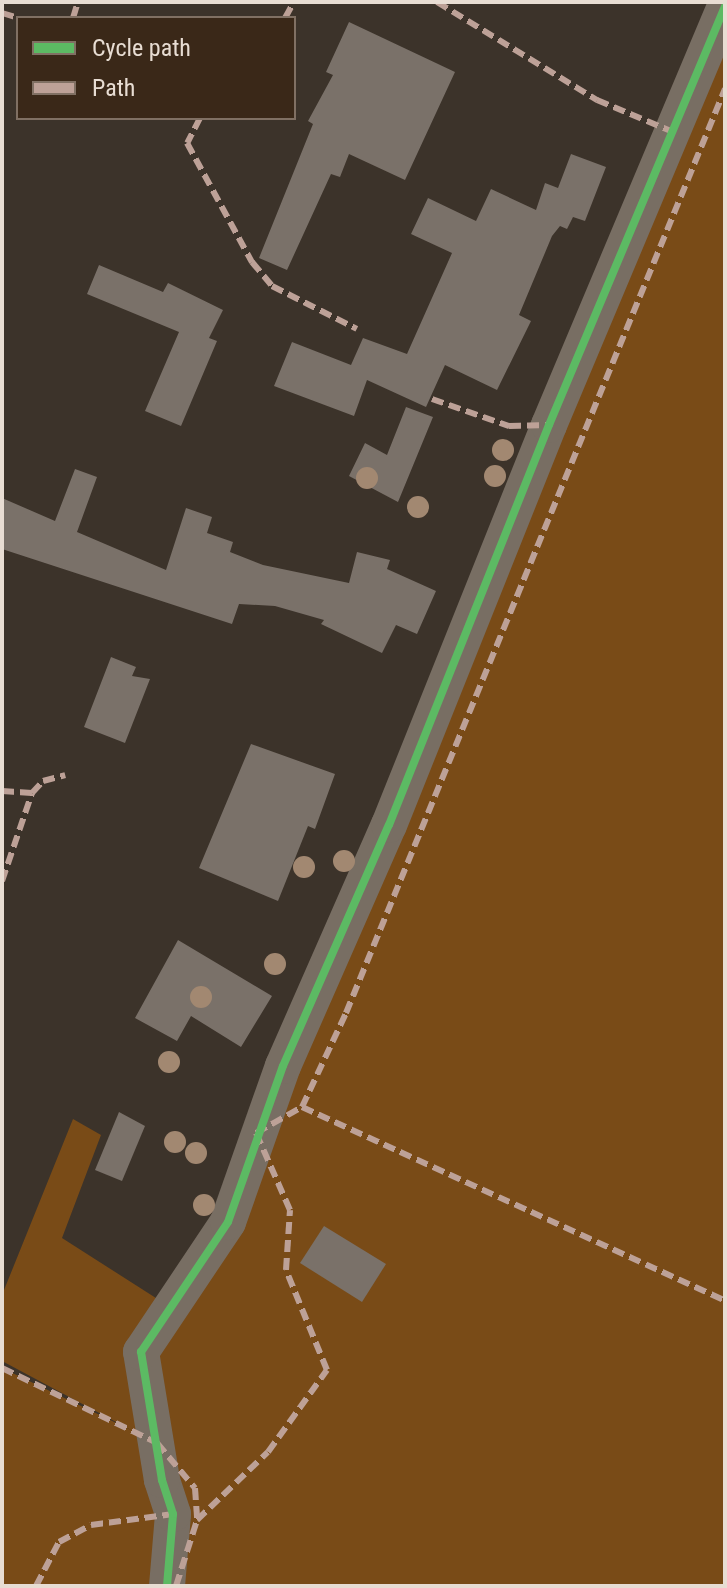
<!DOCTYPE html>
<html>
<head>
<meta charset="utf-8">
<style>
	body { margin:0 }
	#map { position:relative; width:727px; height:1588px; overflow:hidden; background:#3c332a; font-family:"Roboto Condensed",sans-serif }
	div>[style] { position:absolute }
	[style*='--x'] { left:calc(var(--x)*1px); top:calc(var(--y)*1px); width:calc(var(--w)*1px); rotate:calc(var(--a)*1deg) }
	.green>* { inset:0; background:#794b17 }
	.building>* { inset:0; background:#7a7169 }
	.street>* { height:36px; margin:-18px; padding:0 18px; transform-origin:18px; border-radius:18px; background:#786e63 }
	.quiet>* { height:6px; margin-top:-3px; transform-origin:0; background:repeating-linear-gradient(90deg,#bda197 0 12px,transparent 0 18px) }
	.cycleway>* { height:8px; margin:-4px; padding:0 4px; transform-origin:4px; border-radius:4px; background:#5cba63 }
	.trees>* { width:22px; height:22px; margin:-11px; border-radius:50%; background:#a28871 }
	span { translate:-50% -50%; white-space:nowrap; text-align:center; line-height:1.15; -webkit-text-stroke:8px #3a2818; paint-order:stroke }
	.frame { position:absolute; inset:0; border:4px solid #e8ddd3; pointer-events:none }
	.legend { position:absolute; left:16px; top:16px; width:280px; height:104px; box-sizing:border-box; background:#3a2818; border:2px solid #807063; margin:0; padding:10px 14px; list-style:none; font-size:24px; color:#e8ddd3 }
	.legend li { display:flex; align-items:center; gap:16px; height:40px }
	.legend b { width:40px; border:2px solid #807063 }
</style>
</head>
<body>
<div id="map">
	<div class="green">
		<i style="clip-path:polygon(725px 17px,725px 1586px,2px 1586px,2px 1368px,133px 1431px,2px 1361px,2px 1295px,73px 1119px,101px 1135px,62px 1238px,170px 1307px,223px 1232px)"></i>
	</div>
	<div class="building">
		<i style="clip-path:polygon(349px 22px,455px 72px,405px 180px,349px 154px,340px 177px,331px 174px,287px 270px,259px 258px,313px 124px,308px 121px,333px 75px,326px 72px)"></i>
		<i style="clip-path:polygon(571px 154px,606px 167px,585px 221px,573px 217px,567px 229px,560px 226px,552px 236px,519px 315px,531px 321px,497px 390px,445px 365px,426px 407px,367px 380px,354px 416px,274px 386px,292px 342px,351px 365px,363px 338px,407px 354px,452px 253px,411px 234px,428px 198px,476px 221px,491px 189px,536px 210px,545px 183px,558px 188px)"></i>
		<i style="clip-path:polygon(99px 265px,163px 292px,168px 283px,223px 310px,209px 338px,217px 341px,181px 426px,145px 411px,179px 332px,87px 294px)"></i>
		<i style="clip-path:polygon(406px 407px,433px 417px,398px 502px,349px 476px,365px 443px,387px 455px)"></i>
		<i style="clip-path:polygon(75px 469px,97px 477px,77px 532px,166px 570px,186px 508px,212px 517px,207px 533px,233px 542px,230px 552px,263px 565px,349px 583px,357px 552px,390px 560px,387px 569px,436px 591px,417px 634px,396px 625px,382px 653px,321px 624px,324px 620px,275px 606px,239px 604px,232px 624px,2px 549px,2px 498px,55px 521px)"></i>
		<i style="clip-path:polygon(111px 657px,136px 667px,132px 676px,150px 679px,125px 743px,84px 727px)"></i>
		<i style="clip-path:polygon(251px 744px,335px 774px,315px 829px,308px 826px,278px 901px,199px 868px)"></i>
		<i style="clip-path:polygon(178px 940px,272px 996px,241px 1047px,191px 1016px,177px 1041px,135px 1018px)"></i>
		<i style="clip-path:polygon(119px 1112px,145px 1126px,122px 1181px,95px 1170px)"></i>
		<i style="clip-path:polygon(324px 1226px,386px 1264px,362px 1302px,300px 1263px)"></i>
	</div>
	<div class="street">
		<i style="--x:167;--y:1586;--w:72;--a:-85.2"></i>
		<i style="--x:173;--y:1514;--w:36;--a:-108"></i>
		<i style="--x:162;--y:1480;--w:130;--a:-99.3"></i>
		<i style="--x:141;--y:1352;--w:156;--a:-56.2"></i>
		<i style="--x:228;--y:1222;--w:165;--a:-70.6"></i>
		<i style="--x:283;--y:1066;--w:263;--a:-66.3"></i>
		<i style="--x:389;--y:825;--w:431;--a:-68.2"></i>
		<i style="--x:549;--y:425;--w:454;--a:-67.2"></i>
	</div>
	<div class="quiet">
		<i style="--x:437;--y:2;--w:188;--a:31.5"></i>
		<i style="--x:597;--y:100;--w:82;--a:22.8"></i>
		<i style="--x:2;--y:13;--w:17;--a:17"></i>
		<i style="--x:73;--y:18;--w:17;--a:-73"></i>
		<i style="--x:285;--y:18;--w:18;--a:-61"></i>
		<i style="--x:200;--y:118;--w:28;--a:117"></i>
		<i style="--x:187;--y:143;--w:136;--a:61.4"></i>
		<i style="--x:252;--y:262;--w:31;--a:50"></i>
		<i style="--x:272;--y:286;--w:95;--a:26.8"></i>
		<i style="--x:432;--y:399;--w:82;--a:19.3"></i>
		<i style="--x:509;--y:426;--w:40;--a:-1.4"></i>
		<i style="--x:2;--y:791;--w:30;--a:4"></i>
		<i style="--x:2;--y:881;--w:93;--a:-71.2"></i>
		<i style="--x:32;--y:793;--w:16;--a:-47"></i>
		<i style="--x:43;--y:781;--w:23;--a:-15"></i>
		<i style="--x:302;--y:1107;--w:465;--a:24.6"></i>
		<i style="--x:2;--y:1368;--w:172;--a:25.8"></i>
		<i style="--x:157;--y:1443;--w:59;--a:49.8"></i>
		<i style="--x:195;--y:1488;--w:32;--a:86"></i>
		<i style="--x:36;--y:1586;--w:50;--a:-62.4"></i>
		<i style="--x:59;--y:1542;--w:36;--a:-28"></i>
		<i style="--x:91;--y:1525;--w:83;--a:-7.6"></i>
		<i style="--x:176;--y:1586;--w:69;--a:-72.3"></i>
		<i style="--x:197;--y:1520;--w:98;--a:-43.8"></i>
		<i style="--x:268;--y:1452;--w:101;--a:-54.3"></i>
		<i style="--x:327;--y:1370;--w:108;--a:-112.3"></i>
		<i style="--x:286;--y:1270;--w:60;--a:-86.2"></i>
		<i style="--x:290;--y:1210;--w:84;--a:-113.8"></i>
		<i style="--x:256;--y:1133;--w:53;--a:-29.5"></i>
		<i style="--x:302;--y:1107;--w:104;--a:-64.9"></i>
		<i style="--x:346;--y:1013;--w:999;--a:-67.7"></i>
	</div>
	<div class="cycleway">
		<i style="--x:167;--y:1586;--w:72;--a:-85.2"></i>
		<i style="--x:173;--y:1514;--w:36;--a:-108"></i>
		<i style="--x:162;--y:1480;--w:130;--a:-99.3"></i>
		<i style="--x:141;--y:1352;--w:156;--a:-56.2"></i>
		<i style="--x:228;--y:1222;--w:165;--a:-70.6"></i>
		<i style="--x:283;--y:1066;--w:263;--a:-66.3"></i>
		<i style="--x:389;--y:825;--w:431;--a:-68.2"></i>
		<i style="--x:549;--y:425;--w:454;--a:-67.2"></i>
	</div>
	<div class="trees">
		<i style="left:503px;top:450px"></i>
		<i style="left:495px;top:476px"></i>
		<i style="left:367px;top:478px"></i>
		<i style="left:418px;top:507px"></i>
		<i style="left:344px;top:861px"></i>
		<i style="left:304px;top:867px"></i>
		<i style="left:275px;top:964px"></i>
		<i style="left:201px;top:997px"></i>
		<i style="left:169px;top:1062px"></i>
		<i style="left:175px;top:1142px"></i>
		<i style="left:196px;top:1153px"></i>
		<i style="left:204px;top:1205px"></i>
	</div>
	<div class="frame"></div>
	<ul class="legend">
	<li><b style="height:10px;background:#5cba63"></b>Cycle path</li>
	<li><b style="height:10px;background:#bda197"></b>Path</li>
	</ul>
</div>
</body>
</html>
